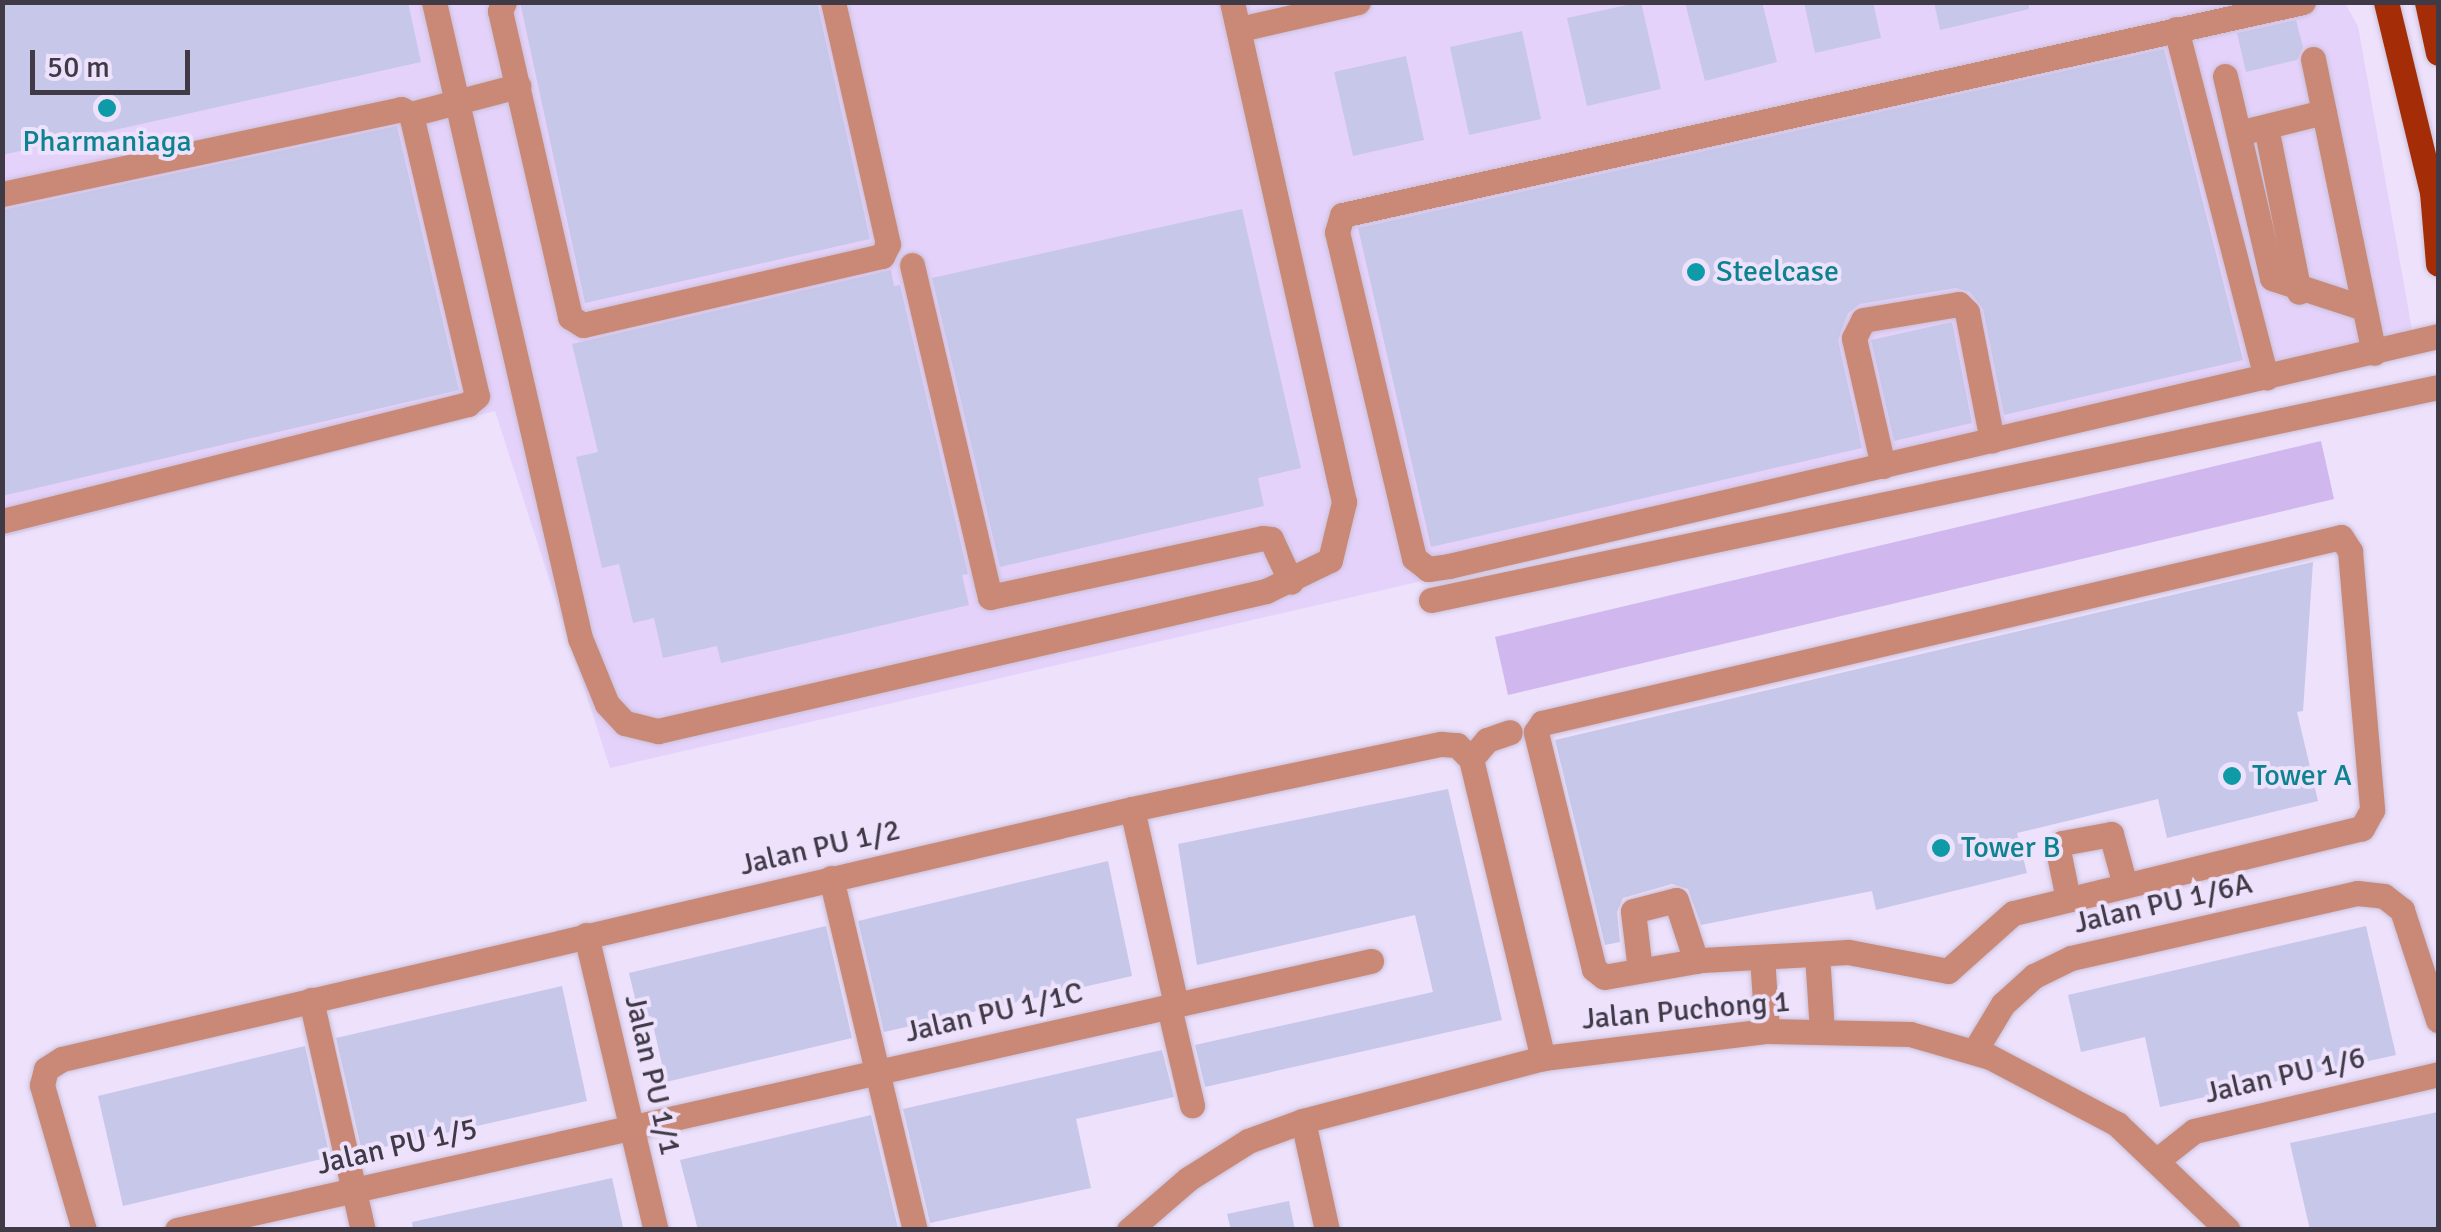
<!DOCTYPE html>
<html>
<head>
<meta charset="utf-8">
<style>
	body { margin:0 }
	#map { position:relative; width:2441px; height:1232px; overflow:hidden; background:#ede1fc; font-family:Signika,sans-serif }
	div>[style] { position:absolute }
	[style*='--x'] { left:calc(var(--x)*1px); top:calc(var(--y)*1px); width:calc(var(--w)*1px); rotate:calc(var(--a)*1deg) }
	.built>* { inset:0; background:#e5d2fb }
	.green>* { inset:0; background:#d0b7ed }
	.building>* { inset:0; background:#c7c7ea }
	.roads { filter:drop-shadow(0 0 2px #cac0d8) drop-shadow(0 0 2px #cac0d8) }
	.minor>* { height:25px; margin:-12.5px; padding:0 12.5px; transform-origin:12.5px; border-radius:12.5px; background:#ca8977 }
	.major>* { height:25px; margin:-12.5px; padding:0 12.5px; transform-origin:12.5px; border-radius:12.5px; background:#a42d07 }
	.dots>* { width:28px; height:28px; translate:-50% -50%; box-sizing:border-box; border:5px solid #ede1fc; border-radius:50% }
	span { translate:-50% -50%; white-space:nowrap; text-align:center; line-height:1.15; -webkit-text-stroke:8px #ede1fc; paint-order:stroke }
	.culture-label { font-size:30px; color:#0d838f }
	.left { translate:0 -50%; text-align:left }
	.street-label { font-size:30px; color:#403a47 }
	.frame { position:absolute; inset:0; border:5px solid #403a47; pointer-events:none }
	.scale { position:absolute; left:30px; top:50px; width:160px; height:45px; box-sizing:border-box; border:5px solid #403a47; border-top:0; padding-left:12px; font-size:30px; line-height:35px; white-space:nowrap; color:#403a47; -webkit-text-stroke:8px #ede1fc; paint-order:stroke }
</style>
</head>
<body>
<div id="map">
	<div class="built">
		<i style="clip-path:polygon(3px 3px,2345px 3px,2358px 26px,2416px 352px,610px 768px,495px 411px,3px 537px)"></i>
	</div>
	<div class="green">
		<i style="clip-path:polygon(2321px 441px,2334px 499px,1508px 695px,1495px 637px)"></i>
	</div>
	<div class="building">
		<i style="clip-path:polygon(2px 2px,408px 2px,421px 62px,2px 155px)"></i>
		<i style="clip-path:polygon(520px 2px,817px 2px,870px 239px,585px 303px)"></i>
		<i style="clip-path:polygon(1641px 2px,1661px 89px,1587px 106px,1567px 18px)"></i>
		<i style="clip-path:polygon(1685px 2px,1762px 2px,1777px 62px,1705px 81px)"></i>
		<i style="clip-path:polygon(1804px 2px,1873px 2px,1881px 38px,1815px 53px)"></i>
		<i style="clip-path:polygon(1934px 2px,2029px 2px,2029px 9px,1940px 30px)"></i>
		<i style="clip-path:polygon(2296px 20px,2303px 47px,2297px 60px,2246px 72px,2237px 33px)"></i>
		<i style="clip-path:polygon(1522px 31px,1541px 119px,1469px 135px,1450px 47px)"></i>
		<i style="clip-path:polygon(2164px 49px,2243px 360px,2004px 415px,1983px 309px,1970px 292px,1956px 288px,1860px 304px,1848px 313px,1838px 340px,1862px 448px,1431px 547px,1358px 228px)"></i>
		<i style="clip-path:polygon(1406px 56px,1424px 140px,1353px 156px,1334px 72px)"></i>
		<i style="clip-path:polygon(397px 126px,459px 390px,2px 496px,2px 210px)"></i>
		<i style="clip-path:polygon(1242px 209px,1301px 468px,1258px 478px,1264px 506px,1000px 567px,932px 278px)"></i>
		<i style="clip-path:polygon(891px 270px,894px 286px,900px 285px,968px 574px,962px 575px,969px 605px,721px 663px,717px 646px,663px 658px,654px 618px,633px 623px,619px 564px,602px 568px,576px 457px,598px 452px,572px 344px)"></i>
		<i style="clip-path:polygon(1952px 322px,1972px 423px,1894px 441px,1871px 340px)"></i>
		<i style="clip-path:polygon(2313px 562px,2303px 711px,2297px 712px,2318px 801px,2167px 838px,2158px 799px,2017px 833px,2027px 873px,1876px 910px,1872px 891px,1701px 925px,1688px 889px,1672px 884px,1623px 898px,1617px 912px,1620px 942px,1605px 945px,1555px 740px)"></i>
		<i style="clip-path:polygon(1448px 789px,1502px 1020px,1205px 1087px,1195px 1045px,1433px 992px,1415px 915px,1197px 965px,1178px 844px)"></i>
		<i style="clip-path:polygon(1108px 861px,1132px 976px,884px 1032px,858px 921px)"></i>
		<i style="clip-path:polygon(826px 926px,852px 1038px,666px 1082px,651px 1016px,640px 1019px,629px 973px)"></i>
		<i style="clip-path:polygon(2366px 926px,2396px 1055px,2160px 1107px,2145px 1037px,2081px 1052px,2068px 995px)"></i>
		<i style="clip-path:polygon(562px 986px,587px 1101px,362px 1152px,336px 1038px)"></i>
		<i style="clip-path:polygon(305px 1046px,330px 1157px,123px 1206px,98px 1096px)"></i>
		<i style="clip-path:polygon(1162px 1050px,1174px 1097px,1076px 1119px,1091px 1188px,930px 1223px,903px 1109px)"></i>
		<i style="clip-path:polygon(2438px 1112px,2438px 1230px,2310px 1230px,2290px 1143px)"></i>
		<i style="clip-path:polygon(871px 1115px,898px 1228px,698px 1230px,680px 1160px)"></i>
		<i style="clip-path:polygon(612px 1178px,623px 1227px,413px 1230px,412px 1222px)"></i>
		<i style="clip-path:polygon(1289px 1201px,1295px 1230px,1231px 1230px,1227px 1214px)"></i>
	</div>
	<div class="roads">
		<div class="minor">
			<i style="--x:434;--y:2;--w:653;--a:77.07"></i>
			<i style="--x:580;--y:638;--w:71;--a:67.8"></i>
			<i style="--x:607;--y:704;--w:26;--a:47"></i>
			<i style="--x:625;--y:723;--w:34;--a:14"></i>
			<i style="--x:658;--y:731;--w:624;--a:-12.97"></i>
			<i style="--x:1266;--y:591;--w:71;--a:-25.8"></i>
			<i style="--x:1330;--y:560;--w:60;--a:-76.4"></i>
			<i style="--x:1344;--y:502;--w:512;--a:-102.63"></i>
			<i style="--x:504;--y:2;--w:10;--a:114"></i>
			<i style="--x:500;--y:11;--w:314;--a:77.1"></i>
			<i style="--x:570;--y:317;--w:15;--a:32"></i>
			<i style="--x:583;--y:325;--w:307;--a:-13"></i>
			<i style="--x:882;--y:256;--w:13;--a:-63"></i>
			<i style="--x:888;--y:244;--w:248;--a:-102.8"></i>
			<i style="--x:2303;--y:2;--w:984;--a:167.5"></i>
			<i style="--x:1342;--y:215;--w:18;--a:106"></i>
			<i style="--x:1337;--y:232;--w:335;--a:76.7"></i>
			<i style="--x:1414;--y:558;--w:18;--a:38"></i>
			<i style="--x:1428;--y:569;--w:21;--a:-8"></i>
			<i style="--x:1449;--y:566;--w:1015;--a:-13.09"></i>
			<i style="--x:1240;--y:29;--w:121;--a:-12.9"></i>
			<i style="--x:2176;--y:29;--w:360;--a:75.5"></i>
			<i style="--x:2313;--y:59;--w:300;--a:78.3"></i>
			<i style="--x:2225;--y:76;--w:207;--a:76.9"></i>
			<i style="--x:2272;--y:278;--w:97;--a:18.1"></i>
			<i style="--x:2266;--y:127;--w:168;--a:78.7"></i>
			<i style="--x:2251;--y:130;--w:75;--a:-13.9"></i>
			<i style="--x:2;--y:194;--w:408;--a:-12"></i>
			<i style="--x:401;--y:109;--w:11;--a:27"></i>
			<i style="--x:411;--y:114;--w:111;--a:-14.7"></i>
			<i style="--x:912;--y:265;--w:341;--a:76.8"></i>
			<i style="--x:990;--y:597;--w:278;--a:-12.2"></i>
			<i style="--x:1262;--y:538;--w:9;--a:6"></i>
			<i style="--x:1271;--y:539;--w:47;--a:65.1"></i>
			<i style="--x:1883;--y:466;--w:131;--a:-102.8"></i>
			<i style="--x:1854;--y:338;--w:20;--a:-63"></i>
			<i style="--x:1863;--y:320;--w:97;--a:-9.5"></i>
			<i style="--x:1959;--y:304;--w:11;--a:45"></i>
			<i style="--x:1967;--y:312;--w:131;--a:79"></i>
			<i style="--x:2;--y:521;--w:480;--a:-14.1"></i>
			<i style="--x:468;--y:404;--w:12;--a:-42"></i>
			<i style="--x:477;--y:396;--w:290;--a:-103.2"></i>
			<i style="--x:2341;--y:537;--w:17;--a:57"></i>
			<i style="--x:2350;--y:551;--w:260;--a:85.1"></i>
			<i style="--x:2372;--y:810;--w:21;--a:119"></i>
			<i style="--x:2362;--y:828;--w:359;--a:166.3"></i>
			<i style="--x:2013;--y:913;--w:87;--a:138.3"></i>
			<i style="--x:1948;--y:971;--w:102;--a:-169.2"></i>
			<i style="--x:1848;--y:952;--w:146;--a:176.9"></i>
			<i style="--x:1702;--y:960;--w:99;--a:170.2"></i>
			<i style="--x:1604;--y:977;--w:13;--a:-141"></i>
			<i style="--x:1594;--y:969;--w:244;--a:-103.8"></i>
			<i style="--x:1536;--y:732;--w:11;--a:-56"></i>
			<i style="--x:1542;--y:723;--w:820;--a:-13.1"></i>
			<i style="--x:1431;--y:600;--w:1029;--a:-11.94"></i>
			<i style="--x:1471;--y:759;--w:25;--a:-50"></i>
			<i style="--x:1487;--y:740;--w:24;--a:-19"></i>
			<i style="--x:1132;--y:809;--w:201;--a:77.3"></i>
			<i style="--x:831;--y:878;--w:362;--a:76.6"></i>
			<i style="--x:2068;--y:899;--w:50;--a:-101.5"></i>
			<i style="--x:2058;--y:850;--w:8;--a:-60"></i>
			<i style="--x:2062;--y:843;--w:50;--a:-10.4"></i>
			<i style="--x:2111;--y:834;--w:53;--a:74.6"></i>
			<i style="--x:586;--y:935;--w:303;--a:76.7"></i>
			<i style="--x:1817;--y:954;--w:78;--a:86.3"></i>
			<i style="--x:1762;--y:957;--w:74;--a:86.1"></i>
			<i style="--x:1640;--y:970;--w:59;--a:-96.8"></i>
			<i style="--x:1633;--y:911;--w:44;--a:-14.3"></i>
			<i style="--x:1676;--y:900;--w:64;--a:71.8"></i>
			<i style="--x:311;--y:1000;--w:236;--a:77.3"></i>
			<i style="--x:1169;--y:1007;--w:101;--a:76.8"></i>
			<i style="--x:1974;--y:1052;--w:56;--a:-58.9"></i>
			<i style="--x:2003;--y:1004;--w:42;--a:-42.1"></i>
			<i style="--x:2034;--y:976;--w:41;--a:-25.9"></i>
			<i style="--x:2071;--y:958;--w:293;--a:-12.8"></i>
			<i style="--x:2357;--y:893;--w:27;--a:6"></i>
			<i style="--x:2384;--y:896;--w:23;--a:38"></i>
			<i style="--x:2402;--y:910;--w:116;--a:71.9"></i>
			<i style="--x:1303;--y:1121;--w:112;--a:77.6"></i>
			<i style="--x:2156;--y:1161;--w:48;--a:-38.3"></i>
			<i style="--x:2194;--y:1131;--w:251;--a:-13.1"></i>
			<i style="--x:84;--y:1230;--w:151;--a:-106.2"></i>
			<i style="--x:42;--y:1085;--w:16;--a:-76"></i>
			<i style="--x:46;--y:1069;--w:19;--a:-32"></i>
			<i style="--x:62;--y:1059;--w:1099;--a:-13.15"></i>
			<i style="--x:1132;--y:809;--w:316;--a:-11.9"></i>
			<i style="--x:1441;--y:744;--w:16;--a:4"></i>
			<i style="--x:1457;--y:745;--w:20;--a:45"></i>
			<i style="--x:1471;--y:759;--w:308;--a:76.5"></i>
			<i style="--x:177;--y:1230;--w:1224;--a:-12.7"></i>
			<i style="--x:1129;--y:1230;--w:78;--a:-40.8"></i>
			<i style="--x:1188;--y:1179;--w:71;--a:-32.3"></i>
			<i style="--x:1248;--y:1141;--w:59;--a:-20"></i>
			<i style="--x:1303;--y:1121;--w:248;--a:-14.7"></i>
			<i style="--x:1543;--y:1058;--w:226;--a:-6.9"></i>
			<i style="--x:1767;--y:1031;--w:143;--a:1.2"></i>
			<i style="--x:1910;--y:1034;--w:83;--a:16"></i>
			<i style="--x:1990;--y:1057;--w:144;--a:27.8"></i>
			<i style="--x:2117;--y:1124;--w:153;--a:43.7"></i>
		</div>
		<div class="major">
			<i style="--x:2386;--y:2;--w:195;--a:76.4"></i>
			<i style="--x:2432;--y:192;--w:72;--a:85.2"></i>
			<i style="--x:2427;--y:2;--w:52;--a:77.8"></i>
		</div>
	</div>
	<div class="dots">
		<i style="left:107px;top:108px;background:#0f9aa8"></i>
		<i style="left:1696px;top:272px;background:#0f9aa8"></i>
		<i style="left:2232px;top:776px;background:#0f9aa8"></i>
		<i style="left:1941px;top:848px;background:#0f9aa8"></i>
	</div>
	<div class="culture-label">
		<span style="left:107px;top:142px">Pharmaniaga</span>
		<span class="left" style="left:1716px;top:272px">Steelcase</span>
		<span class="left" style="left:2252px;top:776px">Tower A</span>
		<span class="left" style="left:1961px;top:848px">Tower B</span>
	</div>
	<div class="street-label">
		<span style="left:820px;top:848px;rotate:-13deg">Jalan PU 1/2</span>
		<span style="left:2163px;top:904px;rotate:-13deg">Jalan PU 1/6A</span>
		<span style="left:1686px;top:1011px;rotate:-5deg">Jalan Puchong 1</span>
		<span style="left:994px;top:1013px;rotate:-13deg">Jalan PU 1/1C</span>
		<span style="left:652px;top:1075px;rotate:77deg">Jalan PU 1/1</span>
		<span style="left:2285px;top:1076px;rotate:-13deg">Jalan PU 1/6</span>
		<span style="left:397px;top:1147px;rotate:-13deg">Jalan PU 1/5</span>
	</div>
	<div class="frame"></div>
	<div class="scale">50 m</div>
</div>
</body>
</html>
